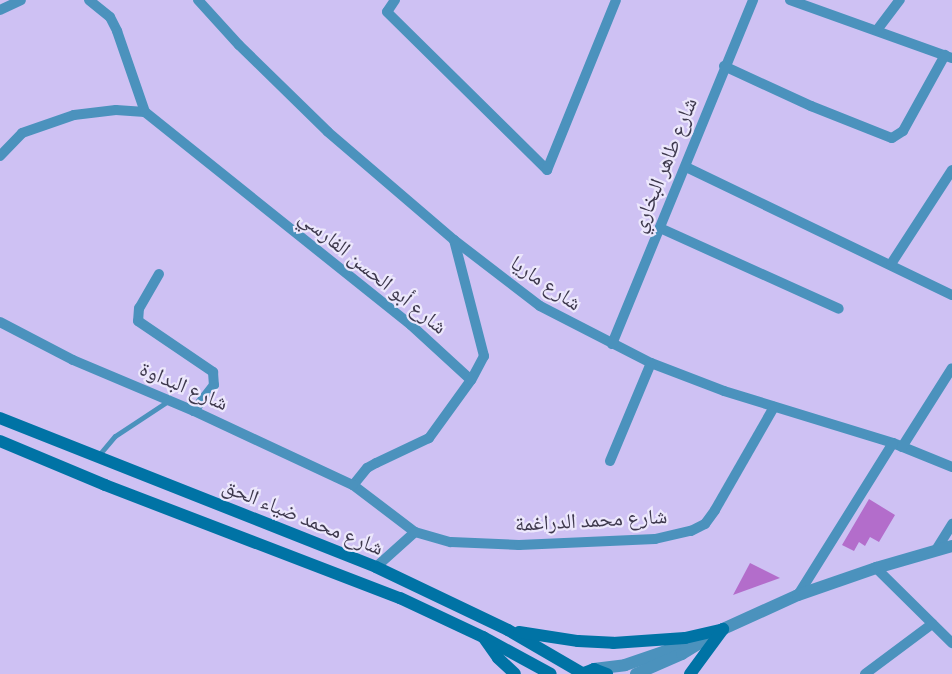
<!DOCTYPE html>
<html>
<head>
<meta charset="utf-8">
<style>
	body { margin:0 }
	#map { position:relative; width:952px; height:674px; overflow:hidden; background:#cec1f3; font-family:Signika,"Noto Naskh Arabic",sans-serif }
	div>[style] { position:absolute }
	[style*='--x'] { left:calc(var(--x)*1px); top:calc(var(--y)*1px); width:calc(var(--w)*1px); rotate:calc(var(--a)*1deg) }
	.building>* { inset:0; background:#b36dcb }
	.service>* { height:5px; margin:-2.5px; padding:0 2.5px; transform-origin:2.5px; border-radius:2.5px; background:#4b92bd }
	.minor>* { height:10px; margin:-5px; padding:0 5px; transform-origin:5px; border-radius:5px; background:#4b92bd }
	.tertiary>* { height:12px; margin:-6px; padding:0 6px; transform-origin:6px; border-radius:6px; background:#4b92bd }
	.secondary>* { height:12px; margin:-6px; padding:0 6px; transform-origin:6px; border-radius:6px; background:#0073a5 }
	span { translate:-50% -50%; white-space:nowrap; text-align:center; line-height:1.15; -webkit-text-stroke:4.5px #ece7fc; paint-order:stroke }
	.street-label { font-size:21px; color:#3e394d }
</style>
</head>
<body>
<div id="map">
	<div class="building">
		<i style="clip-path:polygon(869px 499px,895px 515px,879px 542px,870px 537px,865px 546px,859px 542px,854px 551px,842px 545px)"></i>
		<i style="clip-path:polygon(750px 563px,780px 578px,733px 595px)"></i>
	</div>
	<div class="service">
		<i style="--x:98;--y:456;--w:26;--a:-50"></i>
		<i style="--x:115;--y:436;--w:64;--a:-33.4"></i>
	</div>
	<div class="minor">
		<i style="--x:89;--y:0;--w:27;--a:39"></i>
		<i style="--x:110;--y:17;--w:16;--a:63"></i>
		<i style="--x:117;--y:31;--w:86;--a:70.9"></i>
		<i style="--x:198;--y:0;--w:61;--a:47.7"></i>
		<i style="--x:239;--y:45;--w:124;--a:44.3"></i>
		<i style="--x:328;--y:132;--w:166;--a:40.6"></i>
		<i style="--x:454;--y:240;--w:108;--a:37.5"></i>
		<i style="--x:540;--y:306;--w:125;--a:27.2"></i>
		<i style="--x:651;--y:363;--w:78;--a:21"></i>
		<i style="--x:724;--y:391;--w:177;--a:17.1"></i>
		<i style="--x:893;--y:443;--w:64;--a:22.1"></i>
		<i style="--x:395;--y:0;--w:14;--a:124"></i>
		<i style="--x:387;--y:12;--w:225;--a:44.6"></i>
		<i style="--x:547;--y:170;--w:183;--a:-67.9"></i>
		<i style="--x:790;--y:0;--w:172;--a:19.7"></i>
		<i style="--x:0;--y:10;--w:23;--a:-25"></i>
		<i style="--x:877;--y:30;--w:38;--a:-53"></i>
		<i style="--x:724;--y:66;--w:96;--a:24.7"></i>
		<i style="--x:811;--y:106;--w:87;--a:21.6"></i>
		<i style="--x:892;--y:138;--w:13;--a:-32"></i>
		<i style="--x:903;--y:131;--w:87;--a:-61.1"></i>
		<i style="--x:0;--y:156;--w:32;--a:-46"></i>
		<i style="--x:22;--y:133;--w:55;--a:-19.1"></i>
		<i style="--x:74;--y:115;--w:42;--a:-6.8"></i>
		<i style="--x:116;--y:110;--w:29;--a:4"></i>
		<i style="--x:145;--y:112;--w:341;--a:38.7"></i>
		<i style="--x:411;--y:325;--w:81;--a:42.5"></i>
		<i style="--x:471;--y:380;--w:72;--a:125.9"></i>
		<i style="--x:429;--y:438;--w:59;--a:154.7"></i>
		<i style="--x:376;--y:463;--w:10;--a:151"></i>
		<i style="--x:367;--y:468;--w:22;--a:129"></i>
		<i style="--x:353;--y:485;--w:78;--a:37.2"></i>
		<i style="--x:415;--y:532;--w:52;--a:138.1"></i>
		<i style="--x:686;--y:167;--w:295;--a:25.7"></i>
		<i style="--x:660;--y:228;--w:196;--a:24.3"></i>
		<i style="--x:454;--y:240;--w:120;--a:75.5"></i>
		<i style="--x:484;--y:356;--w:27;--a:118"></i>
		<i style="--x:891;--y:264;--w:112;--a:-57"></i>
		<i style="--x:159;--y:274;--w:39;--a:120"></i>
		<i style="--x:139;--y:308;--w:13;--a:94"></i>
		<i style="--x:138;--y:321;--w:91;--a:34.2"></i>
		<i style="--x:213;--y:372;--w:13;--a:86"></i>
		<i style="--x:214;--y:385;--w:33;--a:128"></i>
		<i style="--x:0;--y:322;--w:82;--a:27.5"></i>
		<i style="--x:73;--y:360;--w:131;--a:22.9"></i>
		<i style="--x:194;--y:411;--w:175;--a:25"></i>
		<i style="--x:612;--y:344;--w:372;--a:-67.7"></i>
		<i style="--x:902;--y:447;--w:93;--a:-57.7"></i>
		<i style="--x:610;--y:461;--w:106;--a:-67.3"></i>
		<i style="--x:415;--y:532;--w:37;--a:16"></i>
		<i style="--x:451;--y:542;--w:68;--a:2.5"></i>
		<i style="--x:519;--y:545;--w:136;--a:-2.5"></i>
		<i style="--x:655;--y:539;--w:37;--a:-13"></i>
		<i style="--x:691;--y:531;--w:16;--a:-27"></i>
		<i style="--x:705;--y:524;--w:17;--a:-54"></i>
		<i style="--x:715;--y:510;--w:119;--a:-60.2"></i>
		<i style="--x:936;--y:550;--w:31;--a:-58"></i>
		<i style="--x:876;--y:568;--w:107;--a:44.6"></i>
		<i style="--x:798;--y:595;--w:179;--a:-58"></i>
		<i style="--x:865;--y:674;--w:84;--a:-36.7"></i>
	</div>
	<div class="tertiary">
		<i style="--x:594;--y:669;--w:31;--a:-7"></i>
		<i style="--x:625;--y:665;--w:65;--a:-19"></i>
		<i style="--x:686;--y:644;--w:11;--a:-5"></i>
		<i style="--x:636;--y:674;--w:50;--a:-23.5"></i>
		<i style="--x:682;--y:654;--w:48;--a:-31.4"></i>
		<i style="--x:723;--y:629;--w:82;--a:-24.4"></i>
		<i style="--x:798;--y:595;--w:83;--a:-19.1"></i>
		<i style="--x:876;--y:568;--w:79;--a:-16.1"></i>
	</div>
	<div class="secondary">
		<i style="--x:0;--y:418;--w:404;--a:21.6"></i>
		<i style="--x:376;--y:567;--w:146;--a:25.5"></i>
		<i style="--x:508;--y:630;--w:86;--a:30.2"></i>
		<i style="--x:0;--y:441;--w:114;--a:22.7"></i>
		<i style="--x:105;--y:485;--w:316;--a:21"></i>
		<i style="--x:400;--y:598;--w:92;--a:25.2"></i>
		<i style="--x:483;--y:637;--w:77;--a:28.6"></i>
		<i style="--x:519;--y:632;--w:60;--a:8.7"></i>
		<i style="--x:578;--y:641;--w:35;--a:3"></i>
		<i style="--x:613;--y:643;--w:72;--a:-4"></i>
		<i style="--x:685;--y:638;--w:39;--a:-13"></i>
		<i style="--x:484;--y:638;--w:24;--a:55"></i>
		<i style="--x:498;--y:658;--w:23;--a:43"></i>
		<i style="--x:581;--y:674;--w:14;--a:-21"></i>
		<i style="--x:594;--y:669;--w:14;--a:21"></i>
		<i style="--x:690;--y:674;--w:56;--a:-53.7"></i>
	</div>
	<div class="street-label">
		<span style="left:664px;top:165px;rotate:-68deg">شارع طاهر البخاري</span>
		<span style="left:373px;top:272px;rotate:39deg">شارع أبو الحسن الفارسي</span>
		<span style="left:546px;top:283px;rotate:34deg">شارع ماريا</span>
		<span style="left:184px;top:386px;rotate:23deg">شارع البداوة</span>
		<span style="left:303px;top:517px;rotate:22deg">شارع محمد ضياء الحق</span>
		<span style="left:591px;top:520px;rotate:-3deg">شارع محمد الدراغمة</span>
	</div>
</div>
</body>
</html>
